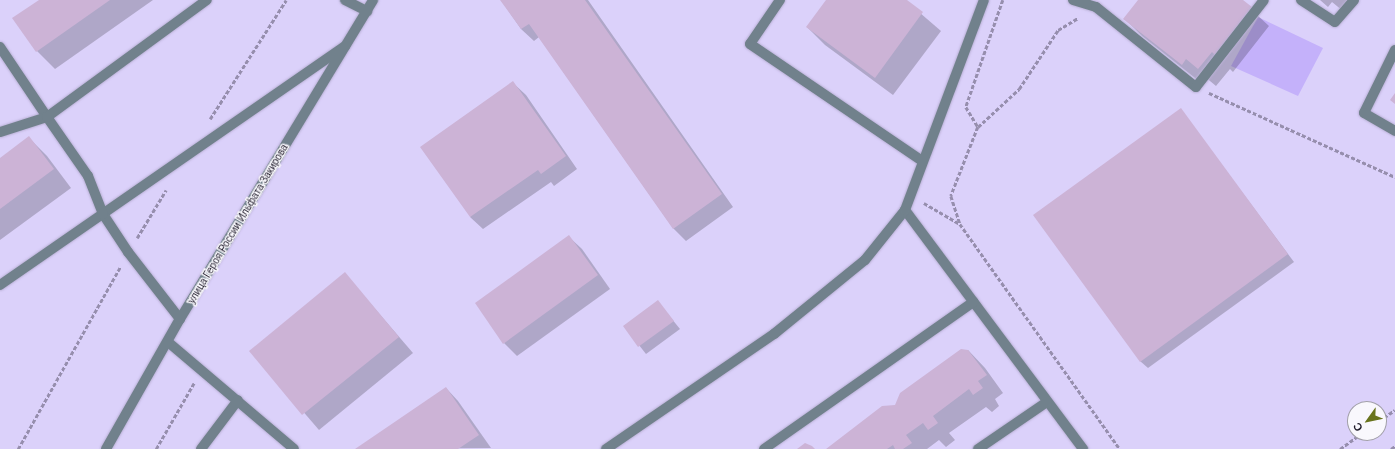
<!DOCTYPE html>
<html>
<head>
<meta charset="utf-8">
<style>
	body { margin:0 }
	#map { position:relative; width:1395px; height:449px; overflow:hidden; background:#dbd1fa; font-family:Arial,sans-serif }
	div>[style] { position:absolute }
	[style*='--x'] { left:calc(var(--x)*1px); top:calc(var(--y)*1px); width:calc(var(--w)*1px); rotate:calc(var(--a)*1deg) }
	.green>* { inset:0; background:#c4b1fa }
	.shadow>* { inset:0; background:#0003 }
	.building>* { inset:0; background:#ccb3d6 }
	.path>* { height:2.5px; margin-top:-1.25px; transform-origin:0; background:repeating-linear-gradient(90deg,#968ead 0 4px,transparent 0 6px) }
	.roads { filter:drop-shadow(0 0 1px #b9b0d5) drop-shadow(0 0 1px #b9b0d5) }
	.minor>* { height:10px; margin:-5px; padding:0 5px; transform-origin:5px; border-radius:5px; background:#71818c }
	span { translate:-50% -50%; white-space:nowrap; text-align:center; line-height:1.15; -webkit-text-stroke:3px #f9f8fd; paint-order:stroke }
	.street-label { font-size:10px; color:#1f1b2a }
	.north { position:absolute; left:1347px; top:401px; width:40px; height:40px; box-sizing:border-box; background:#f9f8fd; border:1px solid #a2a0a9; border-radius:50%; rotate:237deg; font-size:11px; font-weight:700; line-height:16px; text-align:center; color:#1f1b2a }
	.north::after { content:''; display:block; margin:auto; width:14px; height:18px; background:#69741e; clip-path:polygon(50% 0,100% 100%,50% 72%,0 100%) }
</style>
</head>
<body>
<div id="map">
	<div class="green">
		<i style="clip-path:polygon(1258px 17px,1323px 48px,1298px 96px,1231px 66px)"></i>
	</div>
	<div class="shadow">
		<i style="clip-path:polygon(40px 0,153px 0,55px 69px,37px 51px)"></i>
		<i style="clip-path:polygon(501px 0,588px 0,733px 207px,686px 241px,673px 228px,539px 37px,534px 41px,521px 29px)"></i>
		<i style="clip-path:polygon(827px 0,905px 0,941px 31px,893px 95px,825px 45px,807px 27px)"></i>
		<i style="clip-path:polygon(1139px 0,1241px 0,1269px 26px,1233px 72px,1230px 69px,1216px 86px,1204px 76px,1200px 82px,1142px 36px,1125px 19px)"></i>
		<i style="clip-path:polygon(1320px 0,1353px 0,1343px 11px,1332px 2px,1328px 7px)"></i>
		<i style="clip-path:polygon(513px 83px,526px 95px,577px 169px,554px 186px,551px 182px,483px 229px,470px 217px)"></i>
		<i style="clip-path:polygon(1180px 109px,1294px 262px,1148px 368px,1140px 361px)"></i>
		<i style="clip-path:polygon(29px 138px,47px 156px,71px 188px,0 240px,0 159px)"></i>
		<i style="clip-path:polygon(569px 237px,582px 249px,610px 289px,517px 356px,504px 343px)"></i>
		<i style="clip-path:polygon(345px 274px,413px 353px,319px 430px,251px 351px)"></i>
		<i style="clip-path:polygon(658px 302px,680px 329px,646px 354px,624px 326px)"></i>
		<i style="clip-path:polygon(968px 350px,985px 368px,1003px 393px,995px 399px,999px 406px,992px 412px,986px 407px,949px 433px,955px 440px,946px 447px,939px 440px,927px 449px,828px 449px,883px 407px,896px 406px)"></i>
		<i style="clip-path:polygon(446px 388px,458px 401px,491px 448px,357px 449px)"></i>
	</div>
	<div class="building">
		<i style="clip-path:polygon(39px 0,110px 0,36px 52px,12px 18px)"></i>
		<i style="clip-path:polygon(500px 0,585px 0,722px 194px,673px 229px,529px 24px,521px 29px)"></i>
		<i style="clip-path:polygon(826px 0,907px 0,923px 12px,875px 78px,806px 27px)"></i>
		<i style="clip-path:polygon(1138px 0,1243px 0,1252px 7px,1215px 55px,1212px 52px,1198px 69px,1186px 59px,1182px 65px,1123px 19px)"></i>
		<i style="clip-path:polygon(513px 81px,566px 156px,541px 174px,538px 170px,470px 217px,420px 147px)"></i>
		<i style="clip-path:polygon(1395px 93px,1395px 104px,1390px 100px)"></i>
		<i style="clip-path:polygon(1181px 108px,1288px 254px,1140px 362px,1033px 215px)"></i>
		<i style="clip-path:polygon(29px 136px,54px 169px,0 209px,0 158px)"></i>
		<i style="clip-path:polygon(569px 235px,598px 275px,503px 344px,475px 303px)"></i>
		<i style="clip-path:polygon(345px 272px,399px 337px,302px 415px,249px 351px)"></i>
		<i style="clip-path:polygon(658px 300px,674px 321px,638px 347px,623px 326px)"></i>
		<i style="clip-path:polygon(961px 349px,968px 350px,987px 375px,978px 381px,983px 388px,973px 395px,969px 389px,933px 416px,938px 423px,928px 430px,923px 423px,906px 435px,912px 443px,903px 449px,895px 449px,893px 445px,887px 449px,826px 449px,882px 406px,895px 405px,900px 393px)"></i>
		<i style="clip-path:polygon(446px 387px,479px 435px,458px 449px,355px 449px)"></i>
		<i style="clip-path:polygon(805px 443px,812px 446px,815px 449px,797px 449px)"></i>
	</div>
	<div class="path">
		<i style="--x:1003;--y:0;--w:113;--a:109.1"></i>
		<i style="--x:966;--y:107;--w:23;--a:59"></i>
		<i style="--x:978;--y:127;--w:74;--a:111.4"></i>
		<i style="--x:951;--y:196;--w:29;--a:72"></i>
		<i style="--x:960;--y:224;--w:276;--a:54.6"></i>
		<i style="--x:1209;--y:93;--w:204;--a:24.3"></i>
		<i style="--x:210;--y:119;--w:141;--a:-57.4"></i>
		<i style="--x:978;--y:127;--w:56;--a:-42.8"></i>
		<i style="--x:1019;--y:89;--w:71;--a:-56.5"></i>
		<i style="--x:1058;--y:30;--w:23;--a:-31"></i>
		<i style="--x:924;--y:203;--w:42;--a:30.3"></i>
		<i style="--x:137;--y:238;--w:56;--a:-58.9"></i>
		<i style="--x:1379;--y:421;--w:19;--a:-35"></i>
		<i style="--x:18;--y:449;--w:209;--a:-60.7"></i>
		<i style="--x:156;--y:449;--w:76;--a:-60.1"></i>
		<i style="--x:1340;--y:449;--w:27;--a:-36"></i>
		<i style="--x:1391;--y:449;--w:5;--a:-37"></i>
	</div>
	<div class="roads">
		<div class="minor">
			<i style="--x:345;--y:0;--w:25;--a:27"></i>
			<i style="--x:780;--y:0;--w:53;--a:124.3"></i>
			<i style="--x:750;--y:44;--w:208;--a:34.2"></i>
			<i style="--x:1073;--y:0;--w:24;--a:17"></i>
			<i style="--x:1096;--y:7;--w:128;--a:38.7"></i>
			<i style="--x:1196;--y:87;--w:110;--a:-52"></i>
			<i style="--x:1301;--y:0;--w:40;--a:32.9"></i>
			<i style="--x:1335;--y:22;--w:29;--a:-49"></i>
			<i style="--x:0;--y:47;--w:84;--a:56.1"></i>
			<i style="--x:47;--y:117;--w:49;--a:162.3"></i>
			<i style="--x:1395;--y:50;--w:70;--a:116.2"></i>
			<i style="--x:1364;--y:113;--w:36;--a:30"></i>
			<i style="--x:905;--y:210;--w:298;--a:53.3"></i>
			<i style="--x:0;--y:285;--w:420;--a:-34.7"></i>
			<i style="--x:180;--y:319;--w:85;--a:-127.8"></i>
			<i style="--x:128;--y:252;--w:45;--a:-123.3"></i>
			<i style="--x:103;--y:214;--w:41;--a:-111.5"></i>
			<i style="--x:88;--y:176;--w:72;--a:-124.8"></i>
			<i style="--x:47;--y:117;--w:198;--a:-36.2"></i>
			<i style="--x:168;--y:342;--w:165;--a:40.3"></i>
			<i style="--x:106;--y:449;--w:150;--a:-60.4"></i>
			<i style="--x:180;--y:319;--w:373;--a:-58.8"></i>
			<i style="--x:201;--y:449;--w:61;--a:-52.9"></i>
			<i style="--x:606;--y:449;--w:204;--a:-34.4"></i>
			<i style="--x:774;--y:334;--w:117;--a:-39.1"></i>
			<i style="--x:865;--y:260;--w:64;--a:-51.3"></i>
			<i style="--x:905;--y:210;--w:224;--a:-69.4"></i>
			<i style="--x:764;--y:449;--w:256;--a:-35.1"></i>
			<i style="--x:978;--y:449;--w:83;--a:-34.3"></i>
		</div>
	</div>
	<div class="street-label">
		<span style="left:238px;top:224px;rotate:-59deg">улица Героя России Ильфата Закирова</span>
	</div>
	<div class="north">С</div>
</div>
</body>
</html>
